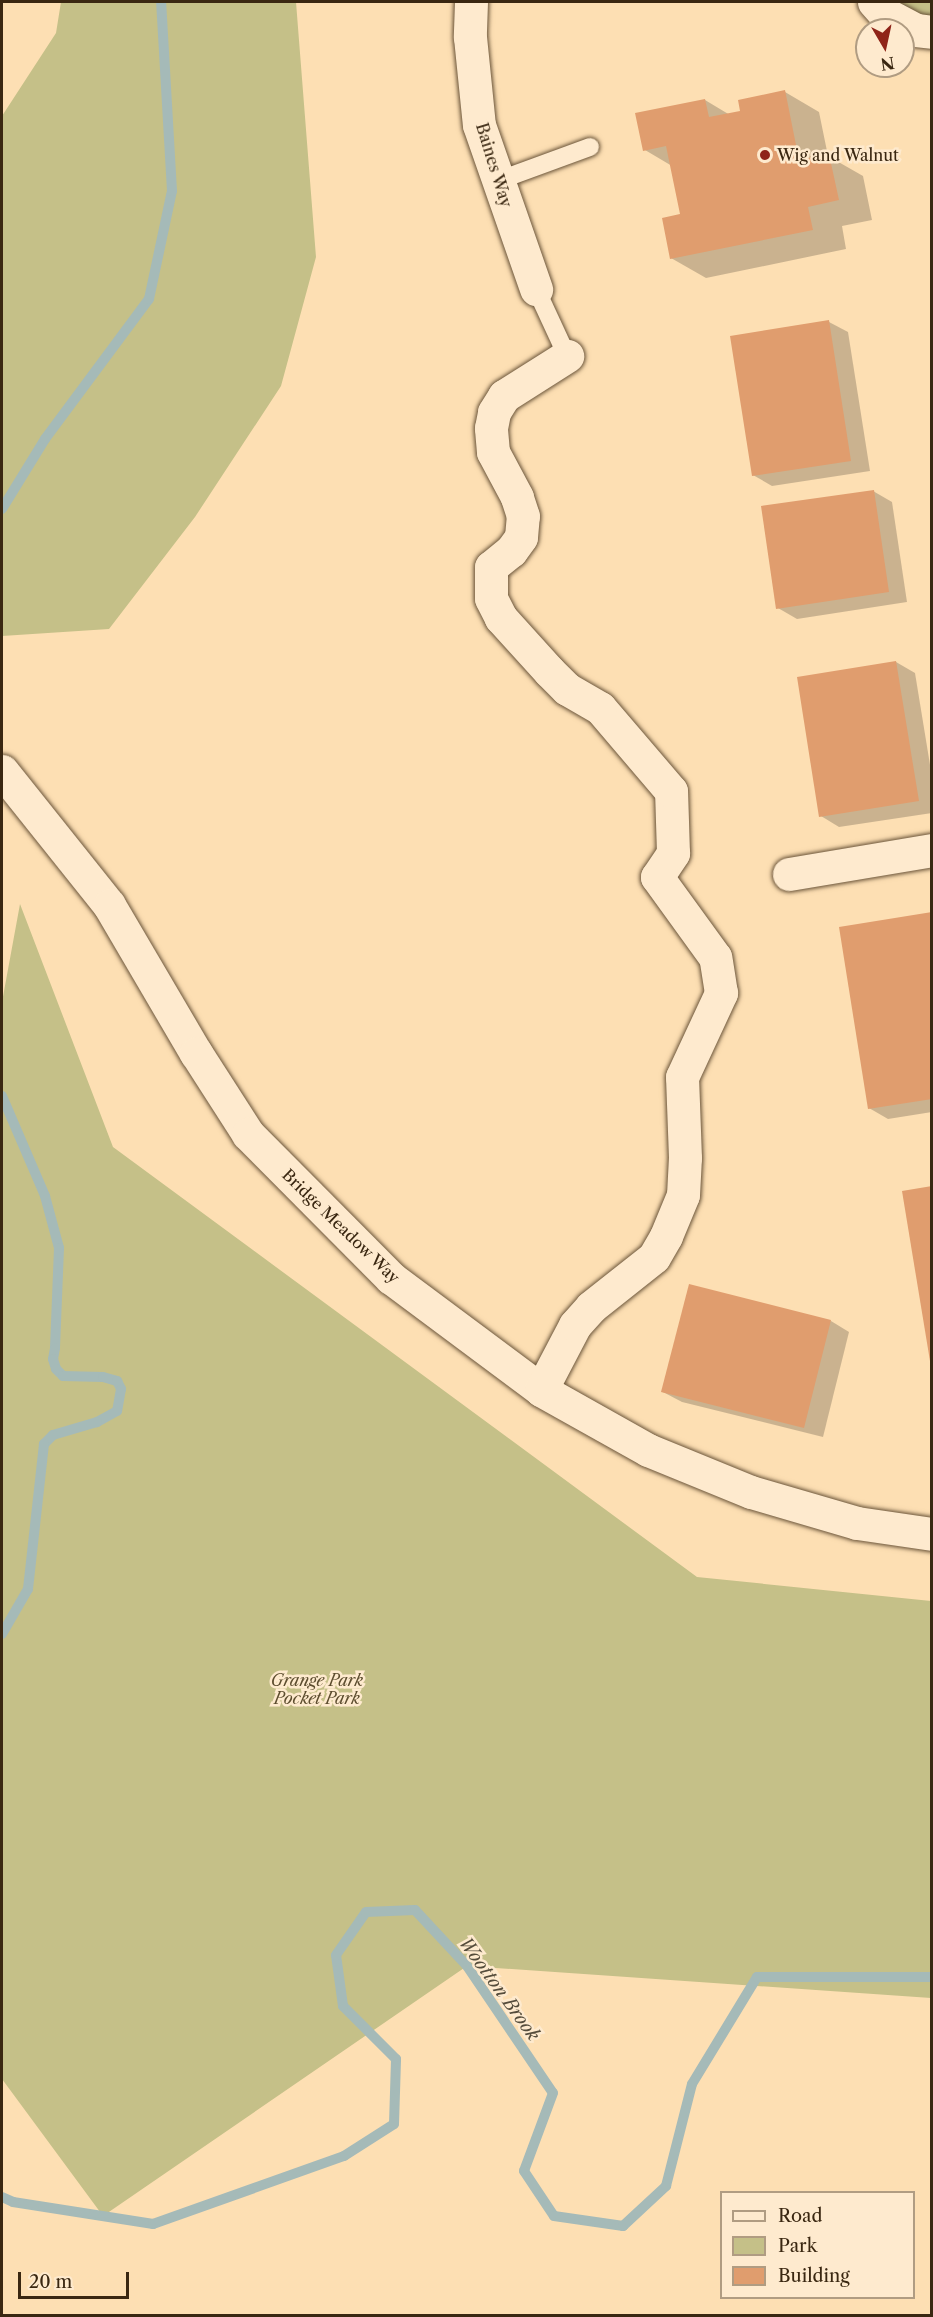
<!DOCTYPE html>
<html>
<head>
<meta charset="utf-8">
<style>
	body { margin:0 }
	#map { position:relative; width:933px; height:2317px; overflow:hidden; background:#fddfb3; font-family:"Libre Caslon Text",serif }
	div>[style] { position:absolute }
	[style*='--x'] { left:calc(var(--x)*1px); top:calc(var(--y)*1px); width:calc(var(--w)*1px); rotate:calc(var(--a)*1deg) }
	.green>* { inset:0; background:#c5c088 }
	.shadow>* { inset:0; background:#0003 }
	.stream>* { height:10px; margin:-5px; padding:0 5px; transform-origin:5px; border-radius:5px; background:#a5bab8 }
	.building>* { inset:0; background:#e09d6e }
	.roads { filter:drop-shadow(0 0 2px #6b553a) drop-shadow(0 0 2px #6b553a) }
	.lane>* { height:18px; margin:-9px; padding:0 9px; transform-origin:9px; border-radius:9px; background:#feeace }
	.street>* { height:33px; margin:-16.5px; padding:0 16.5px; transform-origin:16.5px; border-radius:16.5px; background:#feeace }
	.secondary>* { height:33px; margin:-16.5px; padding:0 16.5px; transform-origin:16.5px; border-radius:16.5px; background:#feeace }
	.dots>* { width:16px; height:16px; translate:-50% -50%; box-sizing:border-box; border:3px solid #feeace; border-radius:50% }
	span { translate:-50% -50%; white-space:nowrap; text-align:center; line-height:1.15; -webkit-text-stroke:5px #feeace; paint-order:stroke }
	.poi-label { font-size:16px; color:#3a2711 }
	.left { translate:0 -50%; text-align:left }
	.street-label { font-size:16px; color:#3a2711 }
	.park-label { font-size:16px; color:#5d4d2f; font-style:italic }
	.water-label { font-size:18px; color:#554c3b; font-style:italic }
	.frame { position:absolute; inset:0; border:3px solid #3a2711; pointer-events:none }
	.legend { position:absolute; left:720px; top:2191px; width:195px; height:108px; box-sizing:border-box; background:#feeace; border:2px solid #b09c82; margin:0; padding:8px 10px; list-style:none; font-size:18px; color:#3a2711 }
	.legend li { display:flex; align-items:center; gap:12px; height:30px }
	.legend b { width:30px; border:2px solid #b09c82 }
	.north { position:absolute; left:855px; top:18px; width:60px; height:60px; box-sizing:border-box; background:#feeace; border:2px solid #b09c82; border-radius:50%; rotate:171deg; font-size:16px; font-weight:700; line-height:24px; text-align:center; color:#3a2711 }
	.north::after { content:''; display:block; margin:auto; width:21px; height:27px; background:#8f2418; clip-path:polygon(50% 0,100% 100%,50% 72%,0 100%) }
	.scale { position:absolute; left:18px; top:2272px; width:111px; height:27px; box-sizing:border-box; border:3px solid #3a2711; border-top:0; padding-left:8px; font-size:18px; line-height:21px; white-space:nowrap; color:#3a2711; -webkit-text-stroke:4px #feeace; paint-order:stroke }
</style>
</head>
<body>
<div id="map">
	<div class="green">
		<i style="clip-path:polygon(61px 2px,296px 2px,316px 257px,281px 386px,195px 517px,109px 629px,2px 636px,2px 116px,56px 33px)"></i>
		<i style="clip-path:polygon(892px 2px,931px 2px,931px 21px)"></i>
		<i style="clip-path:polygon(20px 904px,113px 1147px,697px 1577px,931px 1601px,931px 1998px,467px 1966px,103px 2216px,2px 2079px,2px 1002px)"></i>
	</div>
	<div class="shadow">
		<i style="clip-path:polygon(785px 92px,819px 112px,828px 156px,863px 176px,872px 220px,842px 226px,846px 249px,706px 278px,671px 258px,682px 215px,672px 166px,645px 150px,705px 100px,730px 115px,742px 112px)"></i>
		<i style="clip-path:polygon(829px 322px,848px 332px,870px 471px,772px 486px,753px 475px)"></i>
		<i style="clip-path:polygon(873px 491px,892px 502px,907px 602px,797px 619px,778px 608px)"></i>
		<i style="clip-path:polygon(896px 662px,915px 673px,932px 777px,932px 813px,839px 827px,821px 816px)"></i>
		<i style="clip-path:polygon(932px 913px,932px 1112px,888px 1119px,869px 1108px)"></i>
		<i style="clip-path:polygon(831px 1321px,849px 1332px,823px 1437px,682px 1402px,663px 1392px)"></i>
	</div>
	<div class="stream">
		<i style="--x:2;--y:509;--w:82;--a:-58.4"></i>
		<i style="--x:45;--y:439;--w:174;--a:-53.4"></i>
		<i style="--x:149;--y:299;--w:110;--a:-78"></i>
		<i style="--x:172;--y:191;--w:189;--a:-93.3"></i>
		<i style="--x:2;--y:1096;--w:109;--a:66.7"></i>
		<i style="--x:45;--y:1196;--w:54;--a:74.9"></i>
		<i style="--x:59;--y:1248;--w:100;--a:92.3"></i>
		<i style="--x:55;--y:1348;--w:11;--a:100"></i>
		<i style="--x:53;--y:1359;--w:10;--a:73"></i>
		<i style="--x:56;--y:1369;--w:10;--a:45"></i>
		<i style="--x:63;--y:1376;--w:40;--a:1.4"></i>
		<i style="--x:103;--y:1377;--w:15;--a:16"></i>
		<i style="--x:117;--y:1381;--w:9;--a:63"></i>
		<i style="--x:121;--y:1389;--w:22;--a:100"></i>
		<i style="--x:117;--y:1411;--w:23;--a:151"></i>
		<i style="--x:97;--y:1422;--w:46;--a:163.5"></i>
		<i style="--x:53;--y:1435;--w:13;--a:135"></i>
		<i style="--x:44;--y:1444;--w:146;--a:96.3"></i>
		<i style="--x:28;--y:1589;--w:52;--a:120"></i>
		<i style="--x:2;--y:2197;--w:12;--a:24"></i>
		<i style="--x:13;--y:2202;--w:142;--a:8.9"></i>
		<i style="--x:153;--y:2224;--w:203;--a:-19.6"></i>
		<i style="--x:344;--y:2156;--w:59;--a:-32.6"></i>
		<i style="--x:394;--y:2124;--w:65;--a:-88.2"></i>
		<i style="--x:396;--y:2059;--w:75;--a:-135"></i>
		<i style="--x:343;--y:2006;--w:51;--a:-97.8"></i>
		<i style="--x:336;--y:1955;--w:52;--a:-55.1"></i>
		<i style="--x:366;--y:1912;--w:49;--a:-2.3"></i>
		<i style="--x:415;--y:1910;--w:76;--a:47.1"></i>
		<i style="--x:467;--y:1966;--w:153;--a:55.9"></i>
		<i style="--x:553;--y:2093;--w:83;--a:110.4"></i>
		<i style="--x:524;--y:2171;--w:54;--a:56.3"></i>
		<i style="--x:554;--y:2216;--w:70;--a:8.2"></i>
		<i style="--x:623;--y:2226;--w:59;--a:-42.9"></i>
		<i style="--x:666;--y:2186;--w:105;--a:-75.7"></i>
		<i style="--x:692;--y:2084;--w:125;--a:-58.7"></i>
		<i style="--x:757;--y:1977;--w:175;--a:0"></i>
	</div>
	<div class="building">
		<i style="clip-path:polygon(785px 90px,799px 160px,829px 154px,839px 200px,808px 207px,813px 230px,670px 259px,662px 218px,680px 214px,666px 146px,643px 151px,635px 113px,705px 99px,709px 117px,740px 111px,738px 100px)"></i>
		<i style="clip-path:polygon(829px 320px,851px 461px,752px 476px,730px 336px)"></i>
		<i style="clip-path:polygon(874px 490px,889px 592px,776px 609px,761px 506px)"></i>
		<i style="clip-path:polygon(896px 661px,919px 801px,819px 817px,797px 677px)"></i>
		<i style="clip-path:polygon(932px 912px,932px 1099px,868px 1109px,839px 927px)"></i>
		<i style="clip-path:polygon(932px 1186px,932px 1361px,930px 1361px,902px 1191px)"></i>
		<i style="clip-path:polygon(689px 1284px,831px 1320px,804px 1428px,661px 1392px)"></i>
	</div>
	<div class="roads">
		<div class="lane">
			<i style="--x:497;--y:181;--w:99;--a:-20.1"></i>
			<i style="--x:536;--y:289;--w:74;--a:65.2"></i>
		</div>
		<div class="street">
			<i style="--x:471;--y:2;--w:35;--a:92"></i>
			<i style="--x:470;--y:37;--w:88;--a:84.2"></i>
			<i style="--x:479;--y:125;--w:174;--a:70.8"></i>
			<i style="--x:2;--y:771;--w:171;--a:51.4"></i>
			<i style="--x:109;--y:905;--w:172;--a:59.6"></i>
			<i style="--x:196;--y:1053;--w:96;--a:57.3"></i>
			<i style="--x:248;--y:1134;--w:203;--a:45.2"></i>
			<i style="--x:391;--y:1278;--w:187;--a:36.7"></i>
			<i style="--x:541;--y:1390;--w:123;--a:29.3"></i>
			<i style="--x:648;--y:1450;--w:111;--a:22.2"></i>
			<i style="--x:751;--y:1492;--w:110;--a:16.3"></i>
			<i style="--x:857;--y:1523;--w:76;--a:8.3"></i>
			<i style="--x:789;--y:874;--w:145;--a:-9.5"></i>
			<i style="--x:541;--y:1390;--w:73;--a:-62.4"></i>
			<i style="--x:575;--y:1325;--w:24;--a:-48"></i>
			<i style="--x:591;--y:1307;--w:80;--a:-38.4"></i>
			<i style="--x:654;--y:1257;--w:24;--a:-60"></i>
			<i style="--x:666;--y:1236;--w:44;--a:-67.5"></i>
			<i style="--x:683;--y:1195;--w:37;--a:-87"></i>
			<i style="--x:685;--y:1158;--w:81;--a:-92.1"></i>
			<i style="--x:682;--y:1077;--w:93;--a:-65.1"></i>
			<i style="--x:721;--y:993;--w:36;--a:-99"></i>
			<i style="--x:715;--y:957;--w:99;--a:-125.9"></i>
			<i style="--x:657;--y:877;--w:29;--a:-56"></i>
			<i style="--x:673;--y:853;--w:62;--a:-91.8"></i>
			<i style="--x:671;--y:791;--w:109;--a:-130.5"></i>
			<i style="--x:600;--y:708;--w:38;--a:-150"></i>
			<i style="--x:567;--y:689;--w:25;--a:-135"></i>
			<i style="--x:549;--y:671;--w:72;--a:-132.2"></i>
			<i style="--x:501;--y:618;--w:22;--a:-117"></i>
			<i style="--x:491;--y:598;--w:31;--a:-90"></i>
			<i style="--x:491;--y:567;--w:26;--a:-39"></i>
			<i style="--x:511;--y:551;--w:17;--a:-54"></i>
			<i style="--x:521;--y:537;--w:21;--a:-85"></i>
			<i style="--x:523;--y:516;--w:20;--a:-108"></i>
			<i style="--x:517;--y:497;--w:51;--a:-118.1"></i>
			<i style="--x:493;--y:452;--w:24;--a:-95"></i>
			<i style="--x:491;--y:428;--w:16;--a:-79"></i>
			<i style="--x:494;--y:412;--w:19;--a:-58"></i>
			<i style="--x:504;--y:396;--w:75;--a:-32.4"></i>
		</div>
		<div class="secondary">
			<i style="--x:874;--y:2;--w:15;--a:48"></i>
			<i style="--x:884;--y:13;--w:36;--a:28"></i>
			<i style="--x:916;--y:30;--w:16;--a:7"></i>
		</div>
	</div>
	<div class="dots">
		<i style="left:765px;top:155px;background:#8f2418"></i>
	</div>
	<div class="poi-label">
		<span class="left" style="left:777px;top:155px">Wig and Walnut</span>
	</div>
	<div class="street-label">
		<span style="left:494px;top:165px;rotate:73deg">Baines Way</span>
		<span style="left:341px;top:1226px;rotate:44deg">Bridge Meadow Way</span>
	</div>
	<div class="park-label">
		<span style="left:317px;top:1689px">Grange Park<br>Pocket Park</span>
	</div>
	<div class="water-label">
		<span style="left:499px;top:1989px;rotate:54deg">Wootton Brook</span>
	</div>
	<div class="frame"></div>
	<ul class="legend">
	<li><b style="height:8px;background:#feeace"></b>Road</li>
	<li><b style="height:16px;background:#c5c088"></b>Park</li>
	<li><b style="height:16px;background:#e09d6e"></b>Building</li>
	</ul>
	<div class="north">N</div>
	<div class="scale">20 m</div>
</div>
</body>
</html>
